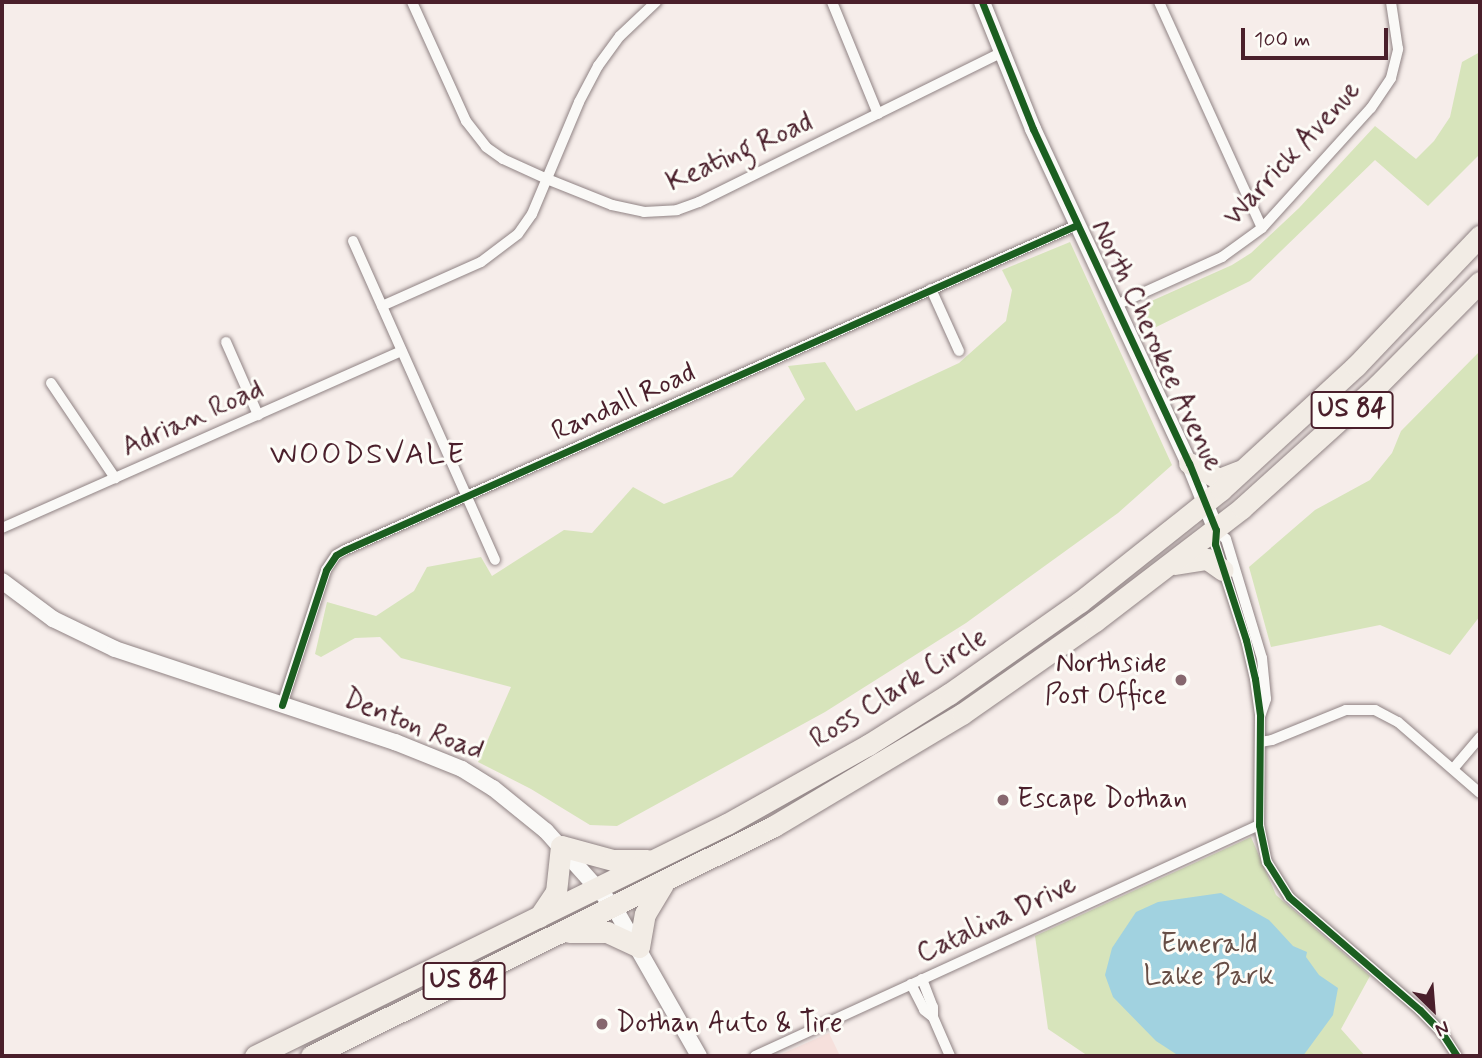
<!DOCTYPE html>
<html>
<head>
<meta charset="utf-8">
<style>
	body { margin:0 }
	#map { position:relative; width:1482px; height:1058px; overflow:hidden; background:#f6edea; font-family:Mynerve,sans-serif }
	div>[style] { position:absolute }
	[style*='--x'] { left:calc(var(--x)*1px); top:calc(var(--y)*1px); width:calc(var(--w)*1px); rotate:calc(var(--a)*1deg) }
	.built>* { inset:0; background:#f6e0dc }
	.green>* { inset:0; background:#d7e4bb }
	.water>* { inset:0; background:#a1d2e0 }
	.roads { filter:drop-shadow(0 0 2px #908384) drop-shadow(0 0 2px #908384) }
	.street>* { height:10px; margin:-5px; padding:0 5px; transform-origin:5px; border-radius:5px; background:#faf9f7 }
	.secondary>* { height:16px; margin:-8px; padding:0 8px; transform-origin:8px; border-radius:8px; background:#faf9f7 }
	.highway>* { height:21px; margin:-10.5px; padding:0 10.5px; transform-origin:10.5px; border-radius:10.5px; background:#f2ece5 }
	.cycleway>* { height:7px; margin:-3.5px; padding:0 3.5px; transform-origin:3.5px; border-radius:3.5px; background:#1b5e20 }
	.dots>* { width:19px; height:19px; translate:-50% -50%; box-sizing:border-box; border:4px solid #fdfcf7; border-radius:50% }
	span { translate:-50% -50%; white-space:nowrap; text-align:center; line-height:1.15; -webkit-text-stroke:6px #fdfcf7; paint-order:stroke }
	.shield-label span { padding:2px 5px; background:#fdfcf7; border:2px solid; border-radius:5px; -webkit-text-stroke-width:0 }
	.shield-label { font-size:26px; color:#4a1f2b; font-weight:700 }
	.street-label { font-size:28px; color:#4a1f2b }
	.poi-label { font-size:28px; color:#4a1f2b }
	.right { translate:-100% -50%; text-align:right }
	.left { translate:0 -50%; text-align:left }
	.park-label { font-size:28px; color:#674e46 }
	.neighbourhood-label { font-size:30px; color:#4a1f2b; letter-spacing:2px }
	.frame { position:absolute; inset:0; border:4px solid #4a1f2b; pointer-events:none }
	.north { position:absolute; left:1398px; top:974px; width:70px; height:70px; -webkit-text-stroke:5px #fdfcf7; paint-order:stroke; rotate:155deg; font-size:19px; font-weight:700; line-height:28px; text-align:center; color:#4a1f2b }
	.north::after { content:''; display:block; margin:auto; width:24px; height:32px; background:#4a1f2b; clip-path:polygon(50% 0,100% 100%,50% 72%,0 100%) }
	.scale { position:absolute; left:1241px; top:28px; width:147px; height:32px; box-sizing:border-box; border:4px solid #4a1f2b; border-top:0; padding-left:9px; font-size:21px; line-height:24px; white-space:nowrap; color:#4a1f2b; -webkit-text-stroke:5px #fdfcf7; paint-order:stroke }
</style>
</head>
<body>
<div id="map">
	<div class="built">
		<i style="clip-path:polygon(829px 1033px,840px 1056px,777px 1056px)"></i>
	</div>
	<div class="green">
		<i style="clip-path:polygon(1480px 52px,1480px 154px,1428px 206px,1375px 160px,1250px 281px,1148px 331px,1138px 307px,1232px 265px,1251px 253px,1299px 208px,1375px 126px,1416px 159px,1434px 141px,1450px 117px,1462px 62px)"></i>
		<i style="clip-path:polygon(1070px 242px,1172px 465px,1118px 513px,966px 623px,825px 712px,617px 826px,590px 825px,531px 789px,478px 762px,511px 687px,401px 658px,380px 637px,355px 638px,321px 657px,315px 654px,327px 602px,376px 616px,414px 591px,427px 567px,481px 557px,492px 576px,564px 530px,592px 533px,633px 487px,664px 504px,732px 477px,805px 399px,788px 366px,825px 362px,856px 411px,959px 363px,1006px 321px,1012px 290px,1002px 270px)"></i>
		<i style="clip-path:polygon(1480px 351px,1480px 616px,1450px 655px,1380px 625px,1271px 647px,1249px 567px,1315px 510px,1370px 480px,1392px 453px,1401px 431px)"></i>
		<i style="clip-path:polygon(1251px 837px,1276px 895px,1370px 976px,1341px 1029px,1365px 1056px,1088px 1056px,1048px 1029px,1035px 936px)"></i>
	</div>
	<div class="water">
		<i style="clip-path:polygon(1221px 893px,1269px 920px,1293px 946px,1307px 952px,1306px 957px,1319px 975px,1338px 988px,1333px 1015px,1303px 1056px,1179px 1056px,1156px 1041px,1113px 997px,1105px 975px,1112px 948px,1136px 912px,1158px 902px)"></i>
	</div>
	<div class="roads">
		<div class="street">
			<i style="--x:412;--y:2;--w:131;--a:65.6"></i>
			<i style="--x:466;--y:121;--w:33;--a:52"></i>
			<i style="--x:486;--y:147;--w:21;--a:35"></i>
			<i style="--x:503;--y:159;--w:48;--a:24.4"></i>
			<i style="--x:547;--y:179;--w:70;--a:21.8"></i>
			<i style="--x:612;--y:205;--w:33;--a:12"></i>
			<i style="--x:644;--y:212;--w:33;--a:-3"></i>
			<i style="--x:677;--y:210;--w:23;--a:-20"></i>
			<i style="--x:699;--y:202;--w:338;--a:-26.3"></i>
			<i style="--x:832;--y:2;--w:121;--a:67.7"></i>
			<i style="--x:1159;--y:2;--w:248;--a:65.5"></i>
			<i style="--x:353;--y:241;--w:349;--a:66"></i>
			<i style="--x:931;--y:289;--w:68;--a:65.7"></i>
			<i style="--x:382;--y:306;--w:108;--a:-24"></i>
			<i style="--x:481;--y:262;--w:46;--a:-37.1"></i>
			<i style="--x:518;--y:234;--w:24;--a:-55"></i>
			<i style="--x:532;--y:214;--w:121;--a:-67.2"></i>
			<i style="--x:579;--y:102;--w:41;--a:-62.2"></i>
			<i style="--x:598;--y:66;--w:37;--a:-54"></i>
			<i style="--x:620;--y:36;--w:50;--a:-43.4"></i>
			<i style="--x:1114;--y:306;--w:119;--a:-24.4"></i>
			<i style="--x:1222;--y:257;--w:49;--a:-35.9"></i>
			<i style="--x:1262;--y:228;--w:162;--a:-47.8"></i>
			<i style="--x:1371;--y:108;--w:36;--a:-56"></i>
			<i style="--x:1391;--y:78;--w:30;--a:-76"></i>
			<i style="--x:1398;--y:49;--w:48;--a:-98.5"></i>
			<i style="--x:226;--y:342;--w:80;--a:66.3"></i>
			<i style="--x:51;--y:383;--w:115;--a:56"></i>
			<i style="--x:2;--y:528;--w:437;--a:-23.9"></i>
			<i style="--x:1216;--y:530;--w:14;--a:94"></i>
			<i style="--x:1215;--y:544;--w:101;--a:72.1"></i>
			<i style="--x:1246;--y:640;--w:40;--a:77"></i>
			<i style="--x:1255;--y:679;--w:37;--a:82"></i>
			<i style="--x:1260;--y:716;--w:109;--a:90.5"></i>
			<i style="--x:1259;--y:825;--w:38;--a:78"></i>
			<i style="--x:1267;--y:862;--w:41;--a:57.8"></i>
			<i style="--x:1289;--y:897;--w:173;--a:40.8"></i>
			<i style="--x:1420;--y:1010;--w:32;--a:46"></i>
			<i style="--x:1442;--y:1033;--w:27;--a:57"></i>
			<i style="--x:1216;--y:530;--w:13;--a:42"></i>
			<i style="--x:1226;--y:539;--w:124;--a:73.2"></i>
			<i style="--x:1262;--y:658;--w:41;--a:84.4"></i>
			<i style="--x:1266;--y:699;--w:18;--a:109"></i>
			<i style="--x:282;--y:705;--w:142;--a:-71.9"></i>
			<i style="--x:326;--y:570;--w:18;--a:-56"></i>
			<i style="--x:336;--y:555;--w:10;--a:-29"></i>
			<i style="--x:345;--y:550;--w:801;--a:-23.94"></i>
			<i style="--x:1260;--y:742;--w:12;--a:-9"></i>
			<i style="--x:1272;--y:740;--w:80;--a:-22.1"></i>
			<i style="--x:1346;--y:710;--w:29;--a:0"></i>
			<i style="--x:1375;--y:710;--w:26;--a:28"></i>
			<i style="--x:1398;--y:722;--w:108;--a:40.9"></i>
			<i style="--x:1453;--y:769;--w:42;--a:-49.8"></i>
			<i style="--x:922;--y:979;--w:30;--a:69"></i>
			<i style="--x:933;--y:1007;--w:10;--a:90"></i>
			<i style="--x:933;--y:1017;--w:43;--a:66.4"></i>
			<i style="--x:911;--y:984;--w:29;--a:63"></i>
			<i style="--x:924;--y:1010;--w:11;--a:38"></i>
			<i style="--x:755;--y:1056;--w:554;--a:-24.62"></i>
		</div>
		<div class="secondary">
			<i style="--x:982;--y:2;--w:137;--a:68.1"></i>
			<i style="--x:1033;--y:129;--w:369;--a:65"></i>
			<i style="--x:1189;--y:463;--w:72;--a:68.1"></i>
			<i style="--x:2;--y:581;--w:64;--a:36.7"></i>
			<i style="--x:53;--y:619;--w:69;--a:25.8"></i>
			<i style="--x:115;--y:649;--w:295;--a:18.4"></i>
			<i style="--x:395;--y:742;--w:72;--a:21.9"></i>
			<i style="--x:462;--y:769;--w:36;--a:32"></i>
			<i style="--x:493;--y:788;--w:68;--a:39.1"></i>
			<i style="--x:546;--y:831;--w:102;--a:48.2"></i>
			<i style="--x:614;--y:907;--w:172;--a:60.3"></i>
		</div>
		<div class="highway">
			<i style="--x:1189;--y:463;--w:34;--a:28"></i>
			<i style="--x:1219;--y:479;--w:22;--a:-21"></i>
			<i style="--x:1175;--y:564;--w:32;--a:-9"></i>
			<i style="--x:1207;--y:559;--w:19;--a:35"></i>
			<i style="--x:539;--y:917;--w:30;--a:-56"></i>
			<i style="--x:556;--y:892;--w:46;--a:-83.8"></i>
			<i style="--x:561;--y:846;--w:54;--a:15.1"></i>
			<i style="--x:613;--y:860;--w:34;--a:0"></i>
			<i style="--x:569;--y:932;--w:38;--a:0"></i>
			<i style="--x:607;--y:932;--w:35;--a:25"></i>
			<i style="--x:639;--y:947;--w:34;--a:-80"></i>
			<i style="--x:645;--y:914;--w:35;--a:-59"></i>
			<i style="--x:255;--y:1056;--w:526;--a:-26.18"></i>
			<i style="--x:727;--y:824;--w:162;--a:-29.3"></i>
			<i style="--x:868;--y:745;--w:96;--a:-32.2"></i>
			<i style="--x:949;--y:694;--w:160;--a:-35.1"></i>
			<i style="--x:1080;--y:602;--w:180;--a:-38.5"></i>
			<i style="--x:1221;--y:490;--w:183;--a:-42.6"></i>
			<i style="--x:1356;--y:366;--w:180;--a:-46.4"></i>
			<i style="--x:311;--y:1056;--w:517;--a:-26.42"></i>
			<i style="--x:774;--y:826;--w:219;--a:-30.8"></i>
			<i style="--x:962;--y:714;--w:162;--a:-35"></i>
			<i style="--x:1095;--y:621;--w:185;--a:-37.5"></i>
			<i style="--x:1242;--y:508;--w:183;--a:-42.1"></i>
			<i style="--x:1378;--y:385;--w:145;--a:-45.3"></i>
		</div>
	</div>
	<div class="cycleway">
		<i style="--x:982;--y:2;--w:137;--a:68.1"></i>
		<i style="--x:1033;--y:129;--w:369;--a:65"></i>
		<i style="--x:1189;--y:463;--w:72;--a:68.1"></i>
		<i style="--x:1216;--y:530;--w:14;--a:94"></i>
		<i style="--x:1215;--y:544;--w:101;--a:72.1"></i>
		<i style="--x:1246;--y:640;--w:40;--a:77"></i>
		<i style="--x:1255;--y:679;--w:37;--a:82"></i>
		<i style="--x:1260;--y:716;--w:109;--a:90.5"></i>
		<i style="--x:1259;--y:825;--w:38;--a:78"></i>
		<i style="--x:1267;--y:862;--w:41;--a:57.8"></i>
		<i style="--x:1289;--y:897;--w:173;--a:40.8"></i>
		<i style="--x:1420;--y:1010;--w:32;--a:46"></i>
		<i style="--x:1442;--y:1033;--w:27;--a:57"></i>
		<i style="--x:282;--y:705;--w:142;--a:-71.9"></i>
		<i style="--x:326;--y:570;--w:18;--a:-56"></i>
		<i style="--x:336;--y:555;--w:10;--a:-29"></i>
		<i style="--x:345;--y:550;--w:801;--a:-23.94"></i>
	</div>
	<div class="dots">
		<i style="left:1181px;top:680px;background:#86676e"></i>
		<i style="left:1003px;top:800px;background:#86676e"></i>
		<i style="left:602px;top:1024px;background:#86676e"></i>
	</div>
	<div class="shield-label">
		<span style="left:1352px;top:410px">US 84</span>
		<span style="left:464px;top:981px">US 84</span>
	</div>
	<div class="street-label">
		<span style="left:740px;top:153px;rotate:-24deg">Keating Road</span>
		<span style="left:1293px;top:154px;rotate:-47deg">Warrick Avenue</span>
		<span style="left:1156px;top:346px;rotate:65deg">North Cherokee Avenue</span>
		<span style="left:624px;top:403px;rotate:-24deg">Randall Road</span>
		<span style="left:193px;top:419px;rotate:-24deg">Adrian Road</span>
		<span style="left:899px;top:689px;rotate:-32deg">Ross Clark Circle</span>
		<span style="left:413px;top:726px;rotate:22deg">Denton Road</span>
		<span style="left:997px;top:920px;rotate:-25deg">Catalina Drive</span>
	</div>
	<div class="poi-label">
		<span class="right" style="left:1167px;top:680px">Northside<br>Post Office</span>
		<span class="left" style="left:1017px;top:800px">Escape Dothan</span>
		<span class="left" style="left:616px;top:1024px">Dothan Auto &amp; Tire</span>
	</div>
	<div class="park-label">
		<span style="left:1209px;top:961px">Emerald<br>Lake Park</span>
	</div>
	<div class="neighbourhood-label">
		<span style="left:368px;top:455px">WOODSVALE</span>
	</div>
	<div class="frame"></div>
	<div class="north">N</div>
	<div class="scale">100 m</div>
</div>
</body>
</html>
